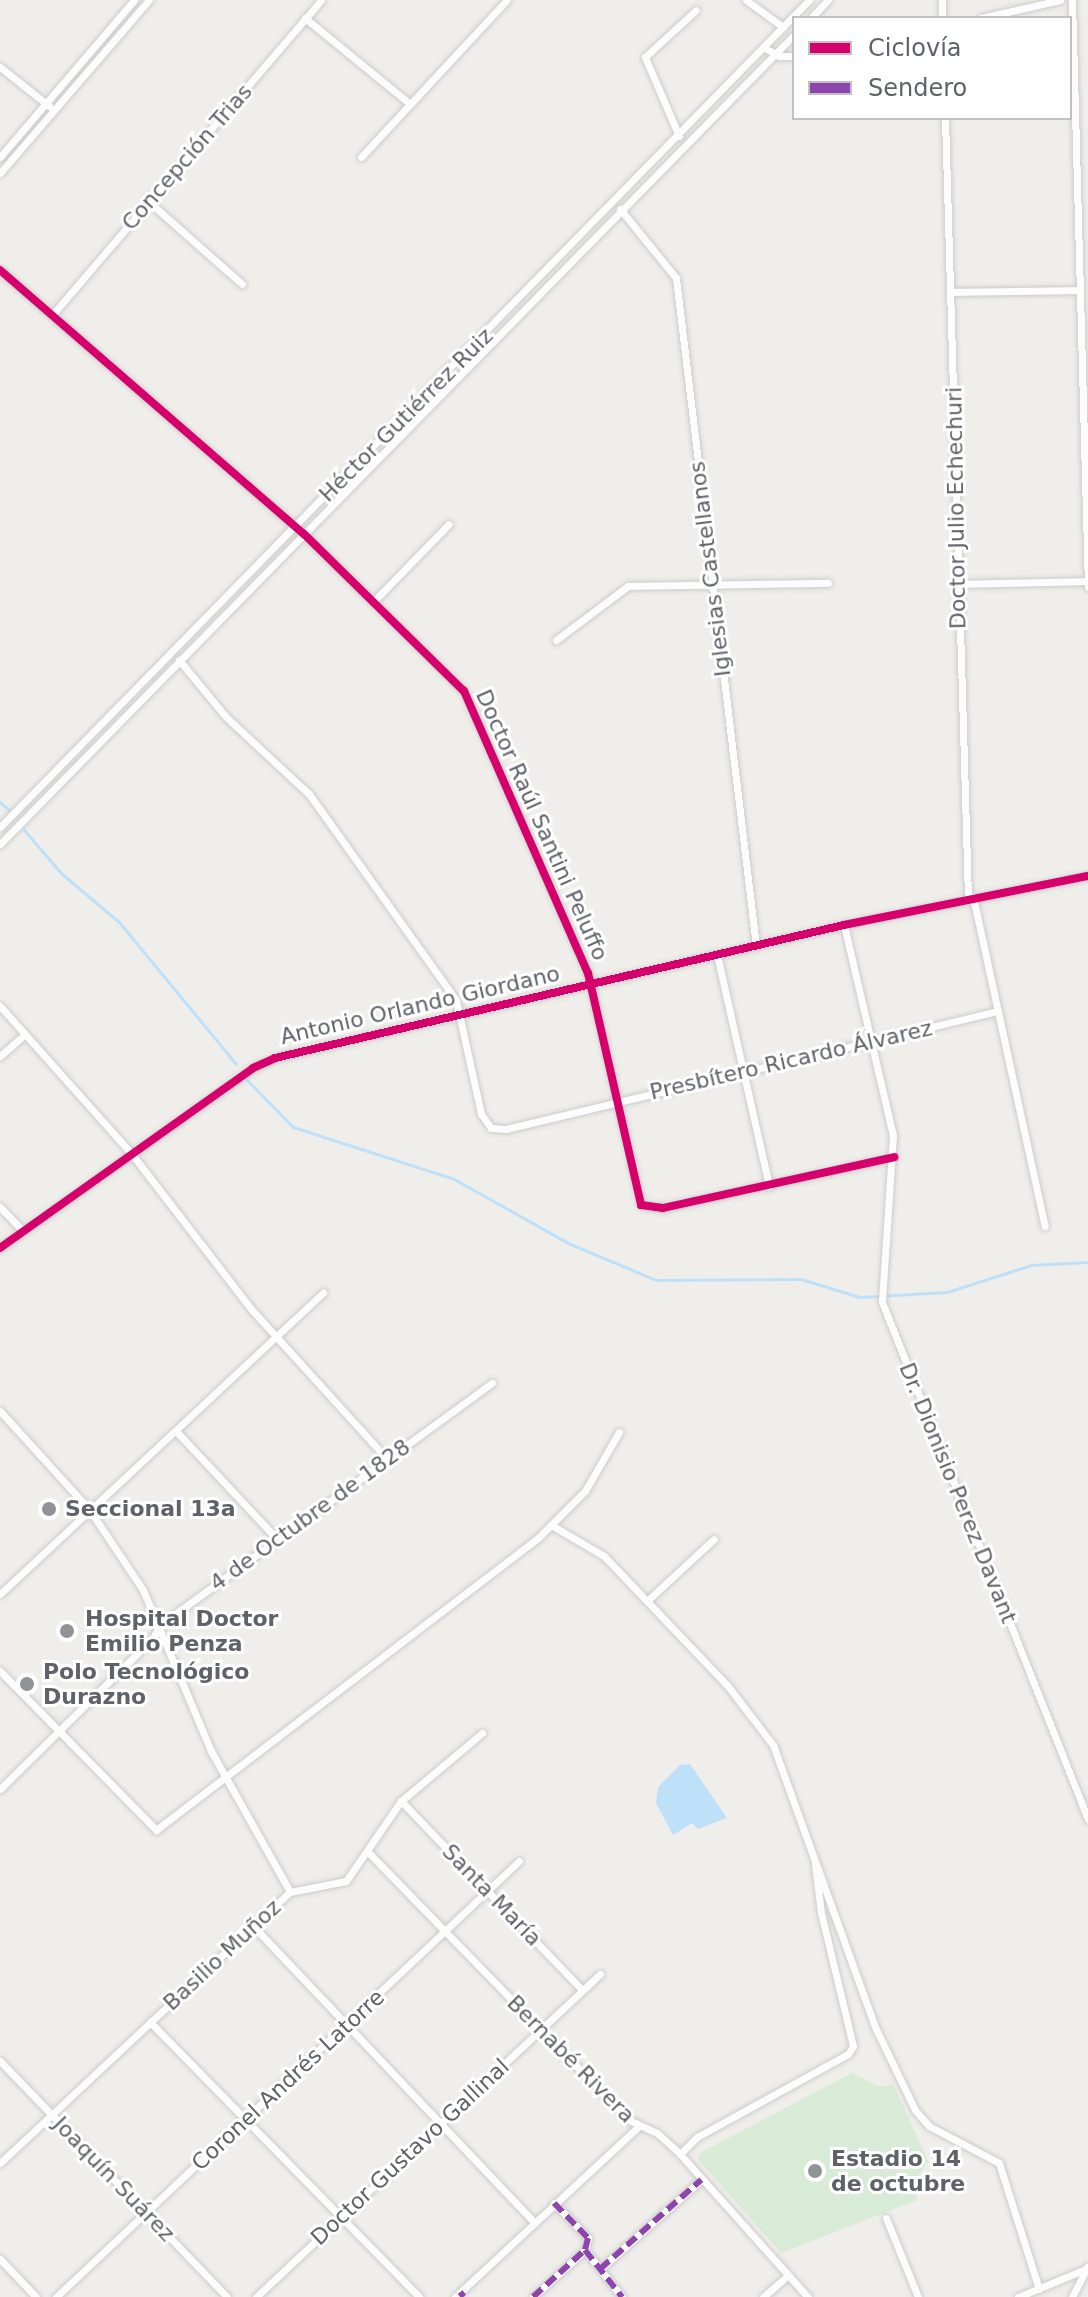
<!DOCTYPE html>
<html>
<head>
<meta charset="utf-8">
<style>
	body { margin:0 }
	#map { position:relative; width:1088px; height:2297px; overflow:hidden; background:#efeeea; font-family:"DejaVu Sans",sans-serif }
	div>[style] { position:absolute }
	[style*='--x'] { left:calc(var(--x)*1px); top:calc(var(--y)*1px); width:calc(var(--w)*1px); rotate:calc(var(--a)*1deg) }
	.green>* { inset:0; background:#d8ebd6 }
	.water>* { inset:0; background:#bfe0f9 }
	.stream>* { height:3px; margin:-1.5px; padding:0 1.5px; transform-origin:1.5px; border-radius:1.5px; background:#bfe0f9 }
	.roads { filter:drop-shadow(0 0 2px #cbcccc) drop-shadow(0 0 2px #cbcccc) }
	.minor>* { height:7px; margin:-3.5px; padding:0 3.5px; transform-origin:3.5px; border-radius:3.5px; background:#fdfcfc }
	.quiet>* { height:6px; margin-top:-3px; transform-origin:0; background:repeating-linear-gradient(90deg,#8e44ad 0 12px,transparent 0 18px) }
	.cycleway>* { height:8px; margin:-4px; padding:0 4px; transform-origin:4px; border-radius:4px; background:#d6006c }
	.dots>* { width:22px; height:22px; translate:-50% -50%; box-sizing:border-box; border:4px solid #fff; border-radius:50% }
	span { translate:-50% -50%; white-space:nowrap; text-align:center; line-height:1.15; -webkit-text-stroke:6px #fff; paint-order:stroke }
	.street-label { font-size:22px; color:#5f6368 }
	.poi-label { font-size:22px; color:#5f6368; font-weight:700 }
	.left { translate:0 -50%; text-align:left }
	.legend { position:absolute; left:792px; top:16px; width:280px; height:104px; box-sizing:border-box; background:#fff; border:2px solid #bfc1c3; margin:0; padding:10px 14px; list-style:none; font-size:24px; color:#5f6368 }
	.legend li { display:flex; align-items:center; gap:16px; height:40px }
	.legend b { width:40px; border:2px solid #bfc1c3 }
</style>
</head>
<body>
<div id="map">
	<div class="green">
		<i style="clip-path:polygon(852px 2073px,880px 2087px,893px 2084px,928px 2161px,916px 2180px,917px 2200px,781px 2253px,698px 2159px,700px 2153px)"></i>
	</div>
	<div class="water">
		<i style="clip-path:polygon(690px 1764px,727px 1818px,698px 1829px,692px 1823px,673px 1835px,656px 1803px,658px 1787px,680px 1765px)"></i>
	</div>
	<div class="stream">
		<i style="--x:0;--y:802;--w:16;--a:43"></i>
		<i style="--x:24;--y:830;--w:58;--a:49.2"></i>
		<i style="--x:62;--y:874;--w:75;--a:40.1"></i>
		<i style="--x:119;--y:922;--w:184;--a:50.5"></i>
		<i style="--x:246;--y:1079;--w:67;--a:45.6"></i>
		<i style="--x:293;--y:1127;--w:169;--a:17.9"></i>
		<i style="--x:454;--y:1179;--w:131;--a:29.3"></i>
		<i style="--x:568;--y:1243;--w:95;--a:22.8"></i>
		<i style="--x:656;--y:1280;--w:145;--a:-0.4"></i>
		<i style="--x:801;--y:1279;--w:61;--a:17.2"></i>
		<i style="--x:859;--y:1297;--w:88;--a:-3.3"></i>
		<i style="--x:947;--y:1292;--w:88;--a:-17.8"></i>
		<i style="--x:1031;--y:1265;--w:57;--a:-3"></i>
	</div>
	<div class="roads">
		<div class="minor">
			<i style="--x:746;--y:0;--w:46;--a:36.1"></i>
			<i style="--x:942;--y:0;--w:18;--a:90"></i>
			<i style="--x:1072;--y:0;--w:587;--a:88.44"></i>
			<i style="--x:305;--y:18;--w:136;--a:39.3"></i>
			<i style="--x:811;--y:18;--w:25;--a:-47"></i>
			<i style="--x:981;--y:18;--w:81;--a:-12.8"></i>
			<i style="--x:763;--y:47;--w:18;--a:29"></i>
			<i style="--x:779;--y:56;--w:15;--a:0"></i>
			<i style="--x:0;--y:67;--w:63;--a:38.5"></i>
			<i style="--x:945;--y:118;--w:780;--a:88.31"></i>
			<i style="--x:679;--y:136;--w:86;--a:-113.3"></i>
			<i style="--x:645;--y:57;--w:69;--a:-42.7"></i>
			<i style="--x:0;--y:157;--w:206;--a:-49.5"></i>
			<i style="--x:361;--y:157;--w:214;--a:-47.1"></i>
			<i style="--x:0;--y:173;--w:228;--a:-49.3"></i>
			<i style="--x:149;--y:202;--w:124;--a:41.4"></i>
			<i style="--x:620;--y:209;--w:89;--a:50.9"></i>
			<i style="--x:676;--y:278;--w:673;--a:83.17"></i>
			<i style="--x:0;--y:270;--w:403;--a:41"></i>
			<i style="--x:304;--y:534;--w:224;--a:44.5"></i>
			<i style="--x:464;--y:691;--w:308;--a:66.3"></i>
			<i style="--x:588;--y:973;--w:238;--a:77.1"></i>
			<i style="--x:641;--y:1205;--w:22;--a:8"></i>
			<i style="--x:663;--y:1208;--w:237;--a:-12.4"></i>
			<i style="--x:951;--y:292;--w:129;--a:-0.9"></i>
			<i style="--x:53;--y:314;--w:413;--a:-49.5"></i>
			<i style="--x:957;--y:584;--w:131;--a:-1.3"></i>
			<i style="--x:374;--y:601;--w:107;--a:-45.8"></i>
			<i style="--x:556;--y:640;--w:90;--a:-36.9"></i>
			<i style="--x:628;--y:586;--w:200;--a:-0.9"></i>
			<i style="--x:179;--y:660;--w:74;--a:50.5"></i>
			<i style="--x:226;--y:717;--w:113;--a:42.9"></i>
			<i style="--x:309;--y:794;--w:253;--a:54.5"></i>
			<i style="--x:456;--y:1000;--w:117;--a:77.6"></i>
			<i style="--x:481;--y:1114;--w:17;--a:54"></i>
			<i style="--x:491;--y:1128;--w:15;--a:4"></i>
			<i style="--x:506;--y:1129;--w:506;--a:-13.49"></i>
			<i style="--x:0;--y:827;--w:1157;--a:-45.63"></i>
			<i style="--x:0;--y:844;--w:1134;--a:-45.54"></i>
			<i style="--x:973;--y:897;--w:337;--a:77.7"></i>
			<i style="--x:844;--y:925;--w:216;--a:76.9"></i>
			<i style="--x:893;--y:1135;--w:167;--a:93.8"></i>
			<i style="--x:882;--y:1302;--w:557;--a:68.28"></i>
			<i style="--x:717;--y:955;--w:237;--a:77.3"></i>
			<i style="--x:0;--y:1006;--w:197;--a:48.3"></i>
			<i style="--x:131;--y:1153;--w:198;--a:52.4"></i>
			<i style="--x:252;--y:1310;--w:200;--a:47.8"></i>
			<i style="--x:0;--y:1056;--w:33;--a:-41"></i>
			<i style="--x:0;--y:1207;--w:33;--a:46"></i>
			<i style="--x:0;--y:1248;--w:310;--a:-35.4"></i>
			<i style="--x:253;--y:1068;--w:24;--a:-24"></i>
			<i style="--x:275;--y:1058;--w:584;--a:-13.16"></i>
			<i style="--x:844;--y:925;--w:249;--a:-11.4"></i>
			<i style="--x:0;--y:1411;--w:132;--a:47.8"></i>
			<i style="--x:89;--y:1509;--w:97;--a:56.3"></i>
			<i style="--x:143;--y:1590;--w:175;--a:67.1"></i>
			<i style="--x:211;--y:1751;--w:162;--a:60.7"></i>
			<i style="--x:176;--y:1431;--w:148;--a:46.9"></i>
			<i style="--x:553;--y:1526;--w:59;--a:30.5"></i>
			<i style="--x:604;--y:1556;--w:178;--a:46.4"></i>
			<i style="--x:727;--y:1685;--w:76;--a:52.5"></i>
			<i style="--x:773;--y:1745;--w:302;--a:70.1"></i>
			<i style="--x:876;--y:2029;--w:90;--a:64.3"></i>
			<i style="--x:915;--y:2110;--w:21;--a:49"></i>
			<i style="--x:929;--y:2126;--w:79;--a:27.9"></i>
			<i style="--x:999;--y:2163;--w:132;--a:72.4"></i>
			<i style="--x:0;--y:1594;--w:442;--a:-43"></i>
			<i style="--x:647;--y:1601;--w:91;--a:-42.8"></i>
			<i style="--x:0;--y:1671;--w:223;--a:45.5"></i>
			<i style="--x:156;--y:1830;--w:481;--a:-37.4"></i>
			<i style="--x:538;--y:1538;--w:66;--a:-45"></i>
			<i style="--x:585;--y:1491;--w:68;--a:-60"></i>
			<i style="--x:0;--y:1789;--w:215;--a:-44.6"></i>
			<i style="--x:153;--y:1638;--w:15;--a:-62"></i>
			<i style="--x:160;--y:1625;--w:411;--a:-36.1"></i>
			<i style="--x:401;--y:1801;--w:262;--a:46.2"></i>
			<i style="--x:368;--y:1852;--w:374;--a:45.8"></i>
			<i style="--x:629;--y:2120;--w:31;--a:25"></i>
			<i style="--x:657;--y:2133;--w:31;--a:42"></i>
			<i style="--x:680;--y:2154;--w:192;--a:48.2"></i>
			<i style="--x:254;--y:1927;--w:407;--a:46.5"></i>
			<i style="--x:150;--y:2022;--w:385;--a:45.6"></i>
			<i style="--x:0;--y:2061;--w:327;--a:46.1"></i>
			<i style="--x:680;--y:2154;--w:24;--a:-45"></i>
			<i style="--x:697;--y:2137;--w:172;--a:-28.8"></i>
			<i style="--x:848;--y:2054;--w:9;--a:-58"></i>
			<i style="--x:853;--y:2046;--w:137;--a:-103.5"></i>
			<i style="--x:821;--y:1913;--w:49;--a:-97"></i>
			<i style="--x:0;--y:2163;--w:397;--a:-43.1"></i>
			<i style="--x:290;--y:1892;--w:57;--a:-11.1"></i>
			<i style="--x:346;--y:1881;--w:97;--a:-55.5"></i>
			<i style="--x:401;--y:1801;--w:106;--a:-40"></i>
			<i style="--x:554;--y:2203;--w:49;--a:45.8"></i>
			<i style="--x:588;--y:2238;--w:12;--a:104"></i>
			<i style="--x:585;--y:2250;--w:60;--a:51.8"></i>
			<i style="--x:886;--y:2218;--w:85;--a:67.9"></i>
			<i style="--x:0;--y:2259;--w:52;--a:46.5"></i>
			<i style="--x:600;--y:2269;--w:135;--a:-41.4"></i>
			<i style="--x:56;--y:2297;--w:636;--a:-43.28"></i>
			<i style="--x:256;--y:2297;--w:472;--a:-43.2"></i>
			<i style="--x:455;--y:2297;--w:250;--a:-42.9"></i>
			<i style="--x:533;--y:2297;--w:70;--a:-42.1"></i>
			<i style="--x:763;--y:2297;--w:33;--a:-41"></i>
			<i style="--x:1018;--y:2297;--w:76;--a:-22.5"></i>
			<i style="--x:1072;--y:2297;--w:34;--a:-63"></i>
		</div>
	</div>
	<div class="quiet">
		<i style="--x:554;--y:2203;--w:49;--a:45.8"></i>
		<i style="--x:588;--y:2238;--w:12;--a:104"></i>
		<i style="--x:585;--y:2250;--w:60;--a:51.8"></i>
		<i style="--x:600;--y:2269;--w:135;--a:-41.4"></i>
		<i style="--x:460;--y:2292;--w:6;--a:51"></i>
		<i style="--x:533;--y:2297;--w:70;--a:-42.1"></i>
	</div>
	<div class="cycleway">
		<i style="--x:0;--y:270;--w:403;--a:41"></i>
		<i style="--x:304;--y:534;--w:224;--a:44.5"></i>
		<i style="--x:464;--y:691;--w:308;--a:66.3"></i>
		<i style="--x:588;--y:973;--w:238;--a:77.1"></i>
		<i style="--x:641;--y:1205;--w:22;--a:8"></i>
		<i style="--x:663;--y:1208;--w:237;--a:-12.4"></i>
		<i style="--x:0;--y:1248;--w:310;--a:-35.4"></i>
		<i style="--x:253;--y:1068;--w:24;--a:-24"></i>
		<i style="--x:275;--y:1058;--w:584;--a:-13.16"></i>
		<i style="--x:844;--y:925;--w:249;--a:-11.4"></i>
	</div>
	<div class="dots">
		<i style="left:49px;top:1509px;background:#919496"></i>
		<i style="left:67px;top:1631px;background:#919496"></i>
		<i style="left:27px;top:1684px;background:#919496"></i>
		<i style="left:815px;top:2171px;background:#919496"></i>
	</div>
	<div class="street-label">
		<span style="left:187px;top:157px;rotate:-49deg">Concepción Trias</span>
		<span style="left:406px;top:415px;rotate:-45deg">Héctor Gutiérrez Ruiz</span>
		<span style="left:956px;top:508px;rotate:-91deg">Doctor Julio Echechuri</span>
		<span style="left:710px;top:569px;rotate:-97deg">Iglesias Castellanos</span>
		<span style="left:542px;top:825px;rotate:66deg">Doctor Raúl Santini Peluffo</span>
		<span style="left:420px;top:1005px;rotate:-13deg">Antonio Orlando Giordano</span>
		<span style="left:791px;top:1060px;rotate:-13deg">Presbítero Ricardo Álvarez</span>
		<span style="left:958px;top:1493px;rotate:68deg">Dr. Dionisio Perez Davant</span>
		<span style="left:310px;top:1515px;rotate:-36deg">4 de Octubre de 1828</span>
		<span style="left:492px;top:1895px;rotate:46deg">Santa María</span>
		<span style="left:222px;top:1955px;rotate:-43deg">Basilio Muñoz</span>
		<span style="left:571px;top:2059px;rotate:45deg">Bernabé Rivera</span>
		<span style="left:288px;top:2080px;rotate:-43deg">Coronel Andrés Latorre</span>
		<span style="left:410px;top:2152px;rotate:-43deg">Doctor Gustavo Gallinal</span>
		<span style="left:114px;top:2179px;rotate:46deg">Joaquín Suárez</span>
	</div>
	<div class="poi-label">
		<span class="left" style="left:65px;top:1509px">Seccional 13a</span>
		<span class="left" style="left:85px;top:1631px">Hospital Doctor<br>Emilio Penza</span>
		<span class="left" style="left:43px;top:1684px">Polo Tecnológico<br>Durazno</span>
		<span class="left" style="left:831px;top:2171px">Estadio 14<br>de octubre</span>
	</div>
	<ul class="legend">
	<li><b style="height:10px;background:#d6006c"></b>Ciclovía</li>
	<li><b style="height:10px;background:#8e44ad"></b>Sendero</li>
	</ul>
</div>
</body>
</html>
